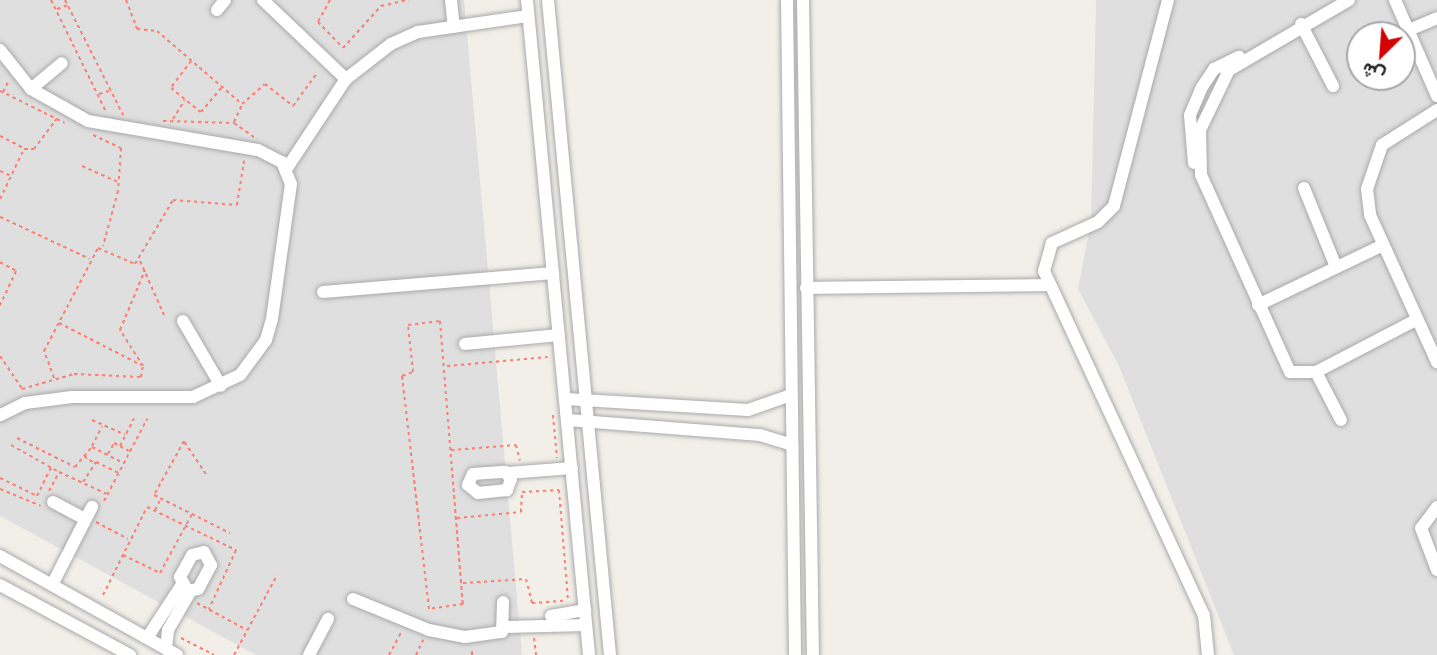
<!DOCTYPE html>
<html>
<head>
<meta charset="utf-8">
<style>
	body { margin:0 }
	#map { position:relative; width:1437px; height:655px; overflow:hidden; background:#f2efe9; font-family:"Titillium Web",Vazirmatn,sans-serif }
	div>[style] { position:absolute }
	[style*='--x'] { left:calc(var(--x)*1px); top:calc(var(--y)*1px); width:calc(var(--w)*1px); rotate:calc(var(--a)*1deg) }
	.residential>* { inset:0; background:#e0dfdf }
	.path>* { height:2px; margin-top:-1px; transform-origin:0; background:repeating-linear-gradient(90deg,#fb7e70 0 3.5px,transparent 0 7px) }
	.roads { filter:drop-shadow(0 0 2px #a9a9a9) drop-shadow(0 0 2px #a9a9a9) }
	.minor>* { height:12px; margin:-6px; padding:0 6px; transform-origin:6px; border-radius:6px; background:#fff }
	span { translate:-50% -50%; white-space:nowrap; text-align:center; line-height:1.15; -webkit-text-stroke:5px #fff; paint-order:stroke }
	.north { position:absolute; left:1346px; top:21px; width:70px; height:70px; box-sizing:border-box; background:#fff; border:2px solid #a7a7a7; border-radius:50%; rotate:205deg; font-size:19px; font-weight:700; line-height:28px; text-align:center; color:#222 }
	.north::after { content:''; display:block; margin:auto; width:24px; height:32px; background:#d40001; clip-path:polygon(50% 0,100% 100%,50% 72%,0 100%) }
</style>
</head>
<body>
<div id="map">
	<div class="residential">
		<i style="clip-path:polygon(0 0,464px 0,522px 655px,256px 655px,0 516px)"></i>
		<i style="clip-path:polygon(evenodd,1096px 0,1437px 0,1437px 655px,1234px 655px,1119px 366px,1078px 289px,1091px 222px,1096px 0,1360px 35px,1402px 35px,1402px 77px,1360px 77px,1360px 35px)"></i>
	</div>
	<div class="path">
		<i style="--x:51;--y:0;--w:125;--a:63.8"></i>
		<i style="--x:65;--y:0;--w:129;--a:63.2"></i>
		<i style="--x:126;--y:0;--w:31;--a:69"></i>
		<i style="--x:137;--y:29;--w:20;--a:6"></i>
		<i style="--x:157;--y:31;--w:112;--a:40.7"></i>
		<i style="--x:242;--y:104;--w:30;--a:-41"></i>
		<i style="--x:265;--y:84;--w:36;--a:38"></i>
		<i style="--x:293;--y:106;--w:41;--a:-54"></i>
		<i style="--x:330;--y:0;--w:25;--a:119"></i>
		<i style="--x:318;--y:22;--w:36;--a:46"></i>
		<i style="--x:343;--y:48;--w:57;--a:-47.9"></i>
		<i style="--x:381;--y:6;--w:28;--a:-13"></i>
		<i style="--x:57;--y:9;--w:12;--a:-20"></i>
		<i style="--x:191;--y:61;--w:34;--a:127"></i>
		<i style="--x:171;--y:88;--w:38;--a:39"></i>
		<i style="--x:201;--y:112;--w:31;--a:-50"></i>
		<i style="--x:0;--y:91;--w:72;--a:26.2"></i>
		<i style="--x:3;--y:92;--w:11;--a:-63"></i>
		<i style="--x:99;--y:94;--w:14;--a:-17"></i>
		<i style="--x:173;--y:119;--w:22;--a:-58"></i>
		<i style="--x:163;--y:121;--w:71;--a:1.6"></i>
		<i style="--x:234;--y:123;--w:28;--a:35"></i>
		<i style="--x:234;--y:122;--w:19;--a:-65"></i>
		<i style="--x:93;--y:135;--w:31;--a:25"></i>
		<i style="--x:121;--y:148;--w:43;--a:94"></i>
		<i style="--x:118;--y:191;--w:57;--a:105.3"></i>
		<i style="--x:0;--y:136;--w:27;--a:27"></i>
		<i style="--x:82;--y:166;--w:39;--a:24"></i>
		<i style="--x:0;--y:171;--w:12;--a:24"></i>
		<i style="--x:0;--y:199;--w:55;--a:-64.4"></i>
		<i style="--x:24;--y:149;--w:10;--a:0"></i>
		<i style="--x:34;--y:149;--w:38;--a:-53"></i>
		<i style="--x:0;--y:217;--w:99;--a:25"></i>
		<i style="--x:140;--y:261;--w:59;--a:66"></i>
		<i style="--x:0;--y:262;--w:18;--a:29"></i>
		<i style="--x:16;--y:271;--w:38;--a:115"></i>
		<i style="--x:440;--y:321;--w:284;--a:85.4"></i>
		<i style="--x:463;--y:604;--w:34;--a:172"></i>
		<i style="--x:429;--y:609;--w:235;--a:-96.6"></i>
		<i style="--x:402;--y:376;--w:12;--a:-20"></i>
		<i style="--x:413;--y:372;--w:47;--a:-96.1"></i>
		<i style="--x:408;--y:325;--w:32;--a:-7"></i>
		<i style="--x:59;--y:323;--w:92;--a:27.1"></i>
		<i style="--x:0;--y:356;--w:40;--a:56"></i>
		<i style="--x:22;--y:389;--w:54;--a:-16.1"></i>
		<i style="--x:74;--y:374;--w:67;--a:2.6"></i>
		<i style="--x:141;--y:377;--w:11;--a:-80"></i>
		<i style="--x:143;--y:366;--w:43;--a:-122.6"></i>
		<i style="--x:120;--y:330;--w:65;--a:-67.4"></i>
		<i style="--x:447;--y:366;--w:101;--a:-5.1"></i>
		<i style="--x:54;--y:378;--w:29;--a:-110"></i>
		<i style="--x:44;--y:351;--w:116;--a:-62.3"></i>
		<i style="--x:98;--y:248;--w:40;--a:23.4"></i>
		<i style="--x:135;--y:264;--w:74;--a:-59.3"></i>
		<i style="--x:173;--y:200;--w:64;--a:4.5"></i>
		<i style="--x:237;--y:205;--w:45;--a:-81"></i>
		<i style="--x:553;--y:415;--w:43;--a:84.7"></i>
		<i style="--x:92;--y:420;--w:36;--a:24"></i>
		<i style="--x:17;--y:438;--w:65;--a:26.6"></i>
		<i style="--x:75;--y:467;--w:26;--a:-50"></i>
		<i style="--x:92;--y:447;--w:35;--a:27"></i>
		<i style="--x:11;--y:445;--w:55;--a:29.4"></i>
		<i style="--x:92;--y:446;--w:22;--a:-63"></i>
		<i style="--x:120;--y:446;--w:31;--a:-63"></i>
		<i style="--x:451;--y:450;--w:65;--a:-4.4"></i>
		<i style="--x:516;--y:445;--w:16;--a:76"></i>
		<i style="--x:108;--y:454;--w:13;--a:-61"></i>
		<i style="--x:114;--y:443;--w:17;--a:28"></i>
		<i style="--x:84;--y:456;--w:12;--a:35"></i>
		<i style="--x:206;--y:474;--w:40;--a:-124"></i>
		<i style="--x:184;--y:441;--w:62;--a:119.1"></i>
		<i style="--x:154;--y:495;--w:85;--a:26.6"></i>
		<i style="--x:0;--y:478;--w:41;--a:25.9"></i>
		<i style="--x:37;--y:496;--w:32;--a:-64"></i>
		<i style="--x:83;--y:482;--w:24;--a:-57"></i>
		<i style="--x:96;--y:462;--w:25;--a:26"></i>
		<i style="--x:0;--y:489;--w:44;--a:22.5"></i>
		<i style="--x:49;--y:491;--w:21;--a:-62"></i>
		<i style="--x:59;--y:472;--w:53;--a:24.6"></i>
		<i style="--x:104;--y:501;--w:93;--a:-62.3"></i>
		<i style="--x:155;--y:510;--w:11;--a:-63"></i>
		<i style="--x:457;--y:518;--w:64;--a:-5.4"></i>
		<i style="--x:521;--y:512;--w:20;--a:-87"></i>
		<i style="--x:522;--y:492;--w:37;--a:-3"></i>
		<i style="--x:559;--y:490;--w:109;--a:85.3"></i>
		<i style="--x:96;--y:522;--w:36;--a:28"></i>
		<i style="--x:123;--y:555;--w:41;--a:25.9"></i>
		<i style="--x:160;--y:573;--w:67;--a:-61.5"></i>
		<i style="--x:463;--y:583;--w:63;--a:-3.6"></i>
		<i style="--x:526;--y:579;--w:25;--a:76"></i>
		<i style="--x:532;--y:603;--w:31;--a:-4"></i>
		<i style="--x:103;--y:595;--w:98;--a:-63.4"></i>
		<i style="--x:147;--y:507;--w:99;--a:25.8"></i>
		<i style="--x:236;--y:550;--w:65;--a:114.6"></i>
		<i style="--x:197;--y:603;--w:57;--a:28.4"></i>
		<i style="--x:181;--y:638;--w:37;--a:27"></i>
		<i style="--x:534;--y:638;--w:17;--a:83"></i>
		<i style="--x:234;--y:655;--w:91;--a:-61.7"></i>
		<i style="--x:389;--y:655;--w:27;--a:-62"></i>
		<i style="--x:416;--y:655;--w:17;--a:-65"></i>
		<i style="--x:472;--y:655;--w:7;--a:-90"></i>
	</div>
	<div class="roads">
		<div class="minor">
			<i style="--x:263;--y:0;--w:115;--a:43.6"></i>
			<i style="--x:451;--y:0;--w:27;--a:84"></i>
			<i style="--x:527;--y:0;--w:658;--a:84.59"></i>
			<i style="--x:548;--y:0;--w:658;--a:84.59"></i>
			<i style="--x:787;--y:0;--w:655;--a:89.3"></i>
			<i style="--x:803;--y:0;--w:655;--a:89.13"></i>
			<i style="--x:1168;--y:0;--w:213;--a:104.7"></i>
			<i style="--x:1114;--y:206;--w:23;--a:135"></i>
			<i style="--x:1098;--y:222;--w:51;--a:155.5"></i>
			<i style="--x:1052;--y:243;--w:29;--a:106"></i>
			<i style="--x:1044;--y:271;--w:379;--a:65.1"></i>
			<i style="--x:1204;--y:615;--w:40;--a:84.3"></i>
			<i style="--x:1349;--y:0;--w:139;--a:149.7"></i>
			<i style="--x:1229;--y:70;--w:67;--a:115.8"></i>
			<i style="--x:1200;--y:130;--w:45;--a:88.7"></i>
			<i style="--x:1201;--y:175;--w:216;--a:65.7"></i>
			<i style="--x:1290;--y:372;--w:26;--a:0"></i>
			<i style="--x:1316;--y:372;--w:113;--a:-27.5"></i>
			<i style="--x:1395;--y:0;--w:105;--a:66.4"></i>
			<i style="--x:217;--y:10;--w:13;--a:-51"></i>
			<i style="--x:1301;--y:24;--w:70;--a:62.7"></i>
			<i style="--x:1409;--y:30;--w:30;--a:-23"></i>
			<i style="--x:0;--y:50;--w:50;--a:51.5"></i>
			<i style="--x:31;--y:89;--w:65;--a:29.3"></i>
			<i style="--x:88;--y:121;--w:172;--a:9.7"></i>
			<i style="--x:258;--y:150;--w:27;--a:27"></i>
			<i style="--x:282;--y:162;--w:24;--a:68"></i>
			<i style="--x:291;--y:184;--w:136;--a:98"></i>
			<i style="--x:272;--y:319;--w:22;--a:106"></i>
			<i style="--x:266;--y:340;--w:44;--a:126.6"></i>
			<i style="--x:240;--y:375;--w:52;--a:154.9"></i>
			<i style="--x:193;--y:397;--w:121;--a:180"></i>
			<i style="--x:72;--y:397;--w:47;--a:172.7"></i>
			<i style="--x:25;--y:403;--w:28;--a:154"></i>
			<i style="--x:31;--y:89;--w:40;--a:-40"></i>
			<i style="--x:1437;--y:110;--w:65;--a:147.5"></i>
			<i style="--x:1382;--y:145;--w:46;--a:108.8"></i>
			<i style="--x:1367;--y:189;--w:26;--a:83"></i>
			<i style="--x:1370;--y:215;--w:162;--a:65.5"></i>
			<i style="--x:1194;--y:163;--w:48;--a:-94.8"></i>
			<i style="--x:1190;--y:115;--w:30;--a:-67"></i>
			<i style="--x:1202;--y:87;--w:22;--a:-56"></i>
			<i style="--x:1214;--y:69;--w:28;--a:-26"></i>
			<i style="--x:287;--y:168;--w:107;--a:-56.5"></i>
			<i style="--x:346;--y:79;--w:57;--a:-37.9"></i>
			<i style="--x:391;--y:44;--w:30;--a:-24"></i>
			<i style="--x:418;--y:32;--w:111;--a:-8.3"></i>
			<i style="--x:1304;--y:188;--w:85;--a:67.9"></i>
			<i style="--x:806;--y:288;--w:243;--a:-0.7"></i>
			<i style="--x:323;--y:292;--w:231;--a:-4.7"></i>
			<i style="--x:1258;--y:305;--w:139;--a:-25.6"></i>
			<i style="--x:183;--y:321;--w:75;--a:59.7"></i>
			<i style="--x:465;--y:344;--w:94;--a:-5.5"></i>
			<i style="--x:1316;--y:372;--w:54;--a:62.5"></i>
			<i style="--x:566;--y:399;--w:182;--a:3.5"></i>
			<i style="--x:748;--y:410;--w:46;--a:-19.2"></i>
			<i style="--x:568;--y:420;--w:193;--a:4.5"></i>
			<i style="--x:760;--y:435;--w:34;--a:17"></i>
			<i style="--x:505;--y:472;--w:9;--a:49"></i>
			<i style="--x:511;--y:479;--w:12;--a:110"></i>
			<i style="--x:507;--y:490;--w:29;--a:174"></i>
			<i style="--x:478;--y:493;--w:13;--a:-141"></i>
			<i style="--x:468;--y:485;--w:12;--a:-66"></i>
			<i style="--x:473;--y:474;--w:32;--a:-4"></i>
			<i style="--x:508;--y:473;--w:64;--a:-4.5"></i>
			<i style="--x:53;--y:502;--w:36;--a:28"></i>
			<i style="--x:1437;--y:507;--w:26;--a:127"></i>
			<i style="--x:1421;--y:528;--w:45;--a:69.1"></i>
			<i style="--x:204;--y:552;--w:15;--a:62"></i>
			<i style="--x:211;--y:565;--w:27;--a:118"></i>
			<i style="--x:198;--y:589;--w:10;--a:169"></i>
			<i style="--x:188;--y:591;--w:16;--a:-120"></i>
			<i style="--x:180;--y:577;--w:25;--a:-61"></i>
			<i style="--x:192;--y:555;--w:12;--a:-14"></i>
			<i style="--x:0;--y:556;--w:203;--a:29.2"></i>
			<i style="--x:0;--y:585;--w:148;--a:28.3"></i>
			<i style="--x:52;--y:585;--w:88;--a:-62.9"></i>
			<i style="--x:353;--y:599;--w:82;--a:22.2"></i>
			<i style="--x:429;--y:630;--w:37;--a:11"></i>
			<i style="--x:465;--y:637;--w:37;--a:-8"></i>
			<i style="--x:502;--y:632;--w:30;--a:-88"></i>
			<i style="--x:551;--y:616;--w:35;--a:-10"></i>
			<i style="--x:505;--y:627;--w:81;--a:-1.4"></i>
			<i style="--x:147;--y:638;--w:62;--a:-56.8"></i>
			<i style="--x:166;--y:649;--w:19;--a:-84"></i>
			<i style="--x:168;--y:630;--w:44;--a:-59.9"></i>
			<i style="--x:309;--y:655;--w:41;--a:-62.2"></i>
		</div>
	</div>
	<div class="north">ش</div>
</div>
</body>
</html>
